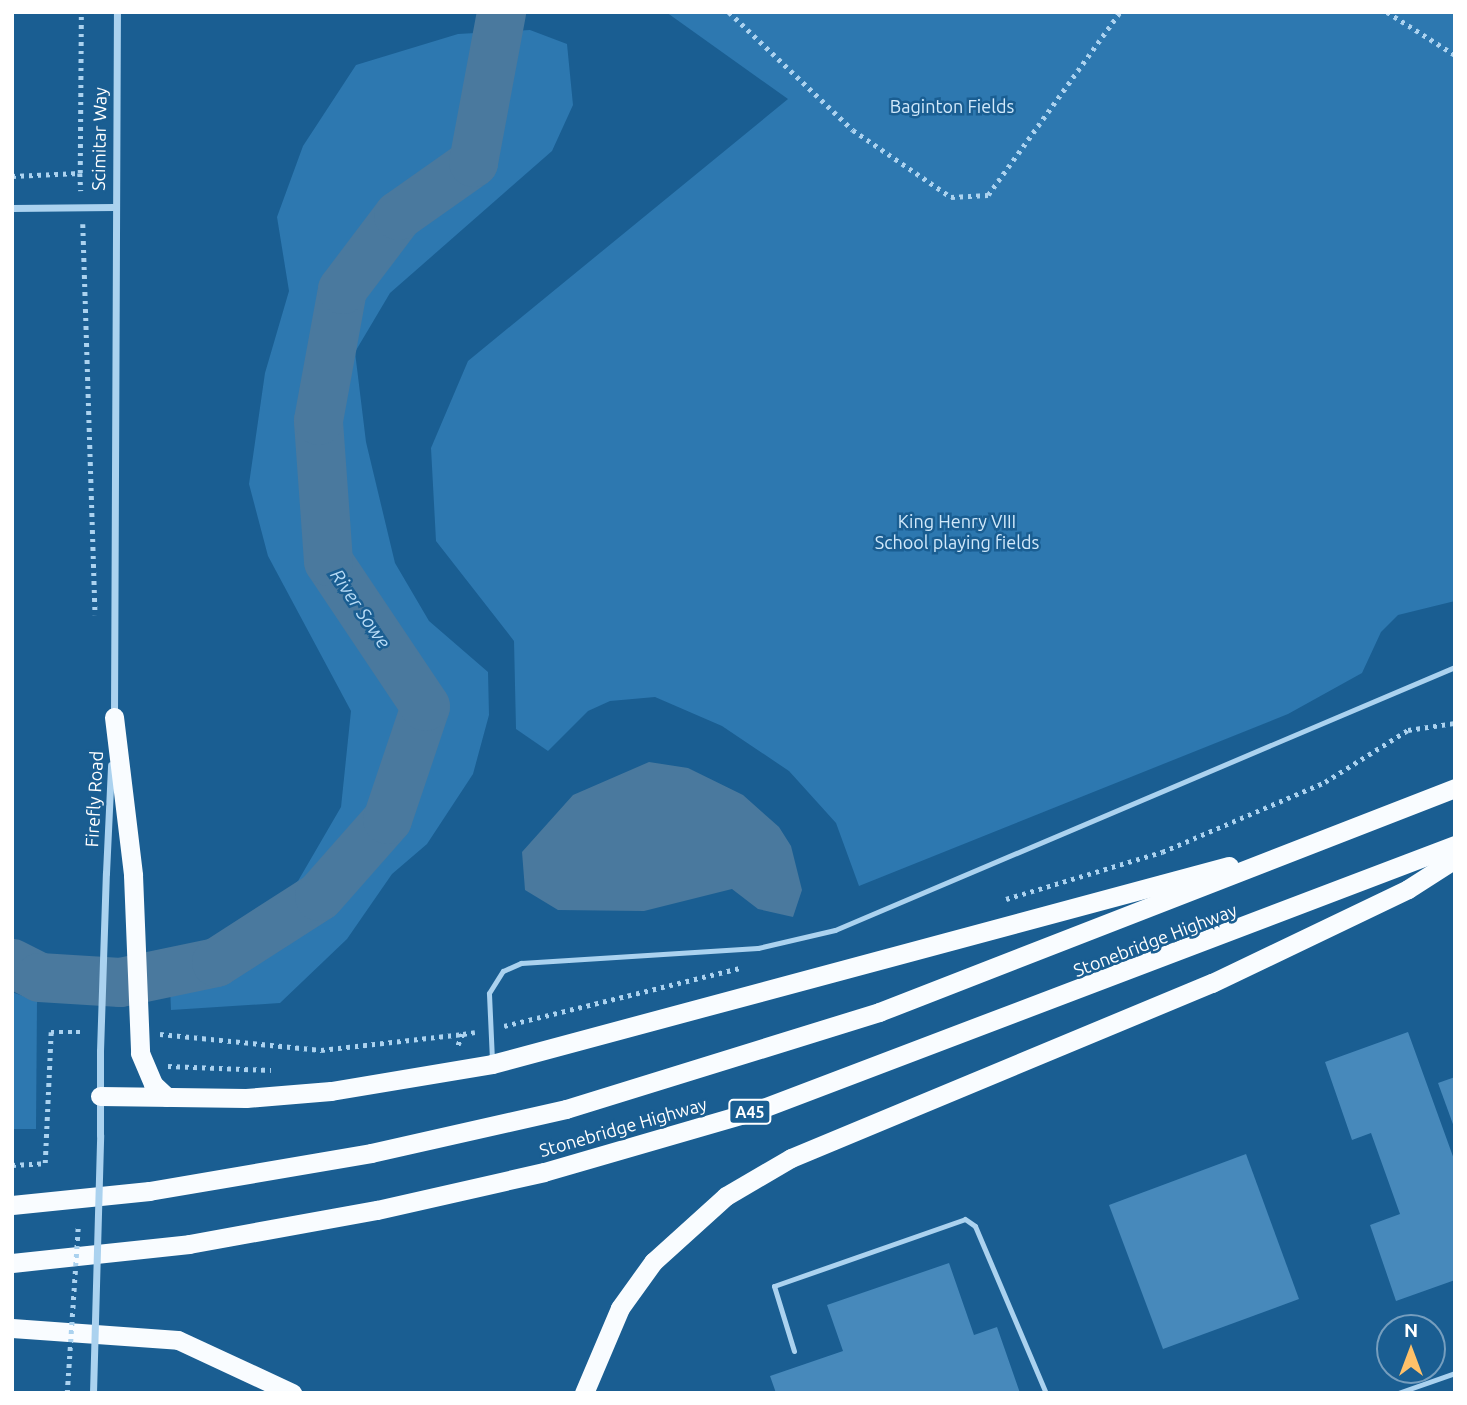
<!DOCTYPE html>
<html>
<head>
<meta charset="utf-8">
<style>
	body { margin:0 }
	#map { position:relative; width:1467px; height:1405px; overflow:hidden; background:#1a5e92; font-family:Ubuntu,sans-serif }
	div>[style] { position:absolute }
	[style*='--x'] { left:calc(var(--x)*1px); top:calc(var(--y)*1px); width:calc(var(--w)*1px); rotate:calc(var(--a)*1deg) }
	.green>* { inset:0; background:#2d78b0 }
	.water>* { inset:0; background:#4a799e }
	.river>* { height:49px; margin:-24.5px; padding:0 24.5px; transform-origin:24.5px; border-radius:24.5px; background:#4a799e }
	.building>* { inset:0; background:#4789bb }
	.path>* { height:4.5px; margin-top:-2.25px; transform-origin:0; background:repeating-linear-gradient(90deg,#abd2ef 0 3.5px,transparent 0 8.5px) }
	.service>* { height:5px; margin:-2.5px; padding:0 2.5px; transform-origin:2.5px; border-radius:2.5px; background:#abd2ef }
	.minor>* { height:7px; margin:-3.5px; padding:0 3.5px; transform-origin:3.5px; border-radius:3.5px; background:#abd2ef }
	.trunk>* { height:19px; margin:-9.5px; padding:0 9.5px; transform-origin:9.5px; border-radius:9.5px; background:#f9fcff }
	.path-bridge>* { height:4.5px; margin-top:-2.25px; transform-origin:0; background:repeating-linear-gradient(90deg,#abd2ef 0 3.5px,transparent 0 8.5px) }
	.minor-bridge>* { height:7px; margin:-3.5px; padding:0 3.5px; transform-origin:3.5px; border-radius:3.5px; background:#abd2ef }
	.trunk-bridge>* { height:19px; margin:-9.5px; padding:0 9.5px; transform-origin:9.5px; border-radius:9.5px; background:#f9fcff }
	span { translate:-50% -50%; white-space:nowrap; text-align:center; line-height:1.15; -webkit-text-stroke:5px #1a5e92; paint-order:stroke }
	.shield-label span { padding:2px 5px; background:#1a5e92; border:2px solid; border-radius:5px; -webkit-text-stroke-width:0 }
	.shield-label { font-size:16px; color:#fff; font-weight:700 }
	.park-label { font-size:18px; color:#d1e9fb }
	.street-label { font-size:18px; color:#fff }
	.water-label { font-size:19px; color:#b7dbf6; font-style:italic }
	.frame { position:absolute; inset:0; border:14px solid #fff; pointer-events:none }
	.north { position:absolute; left:1376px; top:1314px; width:70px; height:70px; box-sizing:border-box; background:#1a5e92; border:2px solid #769ebe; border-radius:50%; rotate:0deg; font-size:19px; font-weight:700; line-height:28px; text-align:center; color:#fff }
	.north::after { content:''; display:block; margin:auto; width:24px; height:32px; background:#ffc169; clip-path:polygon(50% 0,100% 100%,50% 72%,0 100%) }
</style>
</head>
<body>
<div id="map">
	<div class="green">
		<i style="clip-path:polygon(666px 12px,1455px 12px,1455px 601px,1398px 615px,1381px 632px,1362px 673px,1288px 714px,859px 886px,836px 823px,789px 771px,722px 726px,655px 697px,610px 701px,588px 711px,548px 751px,516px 729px,514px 641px,436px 541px,431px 448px,468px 361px,788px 99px)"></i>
		<i style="clip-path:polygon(530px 30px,567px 44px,573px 105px,552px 151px,390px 293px,355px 352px,366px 442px,395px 563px,429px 621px,488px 672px,489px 715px,473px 774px,427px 844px,392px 874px,347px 939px,280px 1003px,171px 1010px,170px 985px,225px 949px,298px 881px,341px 807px,351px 711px,268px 556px,249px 484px,265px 373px,289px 291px,277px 217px,303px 146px,356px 65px,458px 34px)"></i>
		<i style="clip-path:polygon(12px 992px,37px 1001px,36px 1129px,12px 1129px)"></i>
	</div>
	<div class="water">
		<i style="clip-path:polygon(649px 762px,688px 768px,743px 795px,779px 827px,791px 846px,802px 890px,793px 917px,758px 909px,732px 889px,644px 911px,558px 910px,525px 890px,522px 852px,573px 795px)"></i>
	</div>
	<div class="river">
		<i style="--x:12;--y:963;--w:30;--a:27"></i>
		<i style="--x:39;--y:977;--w:81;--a:3.5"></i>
		<i style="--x:120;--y:982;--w:98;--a:-11.8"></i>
		<i style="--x:216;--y:962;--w:122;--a:-32.7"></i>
		<i style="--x:319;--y:896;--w:103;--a:-48.6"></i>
		<i style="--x:387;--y:819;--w:119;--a:-71.4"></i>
		<i style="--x:425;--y:706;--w:174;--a:-123.8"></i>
		<i style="--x:328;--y:561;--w:141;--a:-94.1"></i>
		<i style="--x:318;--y:420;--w:133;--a:-79.6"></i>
		<i style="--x:342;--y:289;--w:93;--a:-52.9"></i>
		<i style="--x:398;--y:215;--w:92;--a:-35.2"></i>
		<i style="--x:473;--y:162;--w:153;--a:-79.4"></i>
	</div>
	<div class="building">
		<i style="clip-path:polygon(1408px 1032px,1455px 1162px,1455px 1280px,1396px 1301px,1370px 1225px,1400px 1214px,1371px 1133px,1352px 1140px,1325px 1062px)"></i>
		<i style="clip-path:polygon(1455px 1077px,1455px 1127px,1454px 1127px,1438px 1083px)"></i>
		<i style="clip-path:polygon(1246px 1154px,1299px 1299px,1163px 1349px,1109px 1205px)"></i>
		<i style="clip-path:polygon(949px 1263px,974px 1335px,997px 1327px,1020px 1393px,776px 1393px,770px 1376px,843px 1351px,827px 1305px)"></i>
	</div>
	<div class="path">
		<i style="--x:729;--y:12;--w:171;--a:43.6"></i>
		<i style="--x:853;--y:130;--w:119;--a:34.4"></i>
		<i style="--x:951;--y:197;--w:37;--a:-3"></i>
		<i style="--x:988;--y:195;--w:226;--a:-54.2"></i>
		<i style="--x:1387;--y:12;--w:80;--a:32.3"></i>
		<i style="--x:80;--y:173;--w:161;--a:-89.6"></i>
		<i style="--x:12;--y:176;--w:68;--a:-2.5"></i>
		<i style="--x:80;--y:173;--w:18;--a:87"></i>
		<i style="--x:83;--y:224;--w:391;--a:88.2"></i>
		<i style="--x:1006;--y:899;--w:163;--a:-16.8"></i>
		<i style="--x:1162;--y:852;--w:177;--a:-23.2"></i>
		<i style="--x:1325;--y:782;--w:98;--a:-32.1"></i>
		<i style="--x:1408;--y:730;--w:48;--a:-8.5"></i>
		<i style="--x:504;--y:1026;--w:243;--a:-13.8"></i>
		<i style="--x:160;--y:1034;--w:162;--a:5.7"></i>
		<i style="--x:321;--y:1050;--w:143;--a:-6.4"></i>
		<i style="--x:463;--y:1034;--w:15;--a:113"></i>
		<i style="--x:463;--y:1034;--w:12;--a:-9"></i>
		<i style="--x:168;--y:1066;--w:103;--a:2.2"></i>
		<i style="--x:12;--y:1165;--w:33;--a:-3"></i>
		<i style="--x:45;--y:1163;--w:131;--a:-87.4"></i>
		<i style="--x:51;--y:1032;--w:34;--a:0"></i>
	</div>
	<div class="service">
		<i style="--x:492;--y:1060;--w:67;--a:-92.6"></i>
		<i style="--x:489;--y:993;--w:26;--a:-58"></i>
		<i style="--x:503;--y:971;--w:20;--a:-24"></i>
		<i style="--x:521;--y:963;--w:237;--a:-3.6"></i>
		<i style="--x:758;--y:948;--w:79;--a:-13.2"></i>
		<i style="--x:835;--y:930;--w:673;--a:-22.99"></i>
		<i style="--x:794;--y:1351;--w:68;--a:-107.1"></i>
		<i style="--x:774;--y:1286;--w:202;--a:-19.3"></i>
		<i style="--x:965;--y:1219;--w:12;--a:35"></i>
		<i style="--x:975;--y:1226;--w:181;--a:67"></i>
		<i style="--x:1398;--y:1393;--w:60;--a:-19.3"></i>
	</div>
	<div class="minor">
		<i style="--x:12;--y:208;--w:102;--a:-0.6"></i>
		<i style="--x:114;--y:715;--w:703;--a:-89.76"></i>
		<i style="--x:106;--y:873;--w:108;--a:-87.3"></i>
		<i style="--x:100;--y:1135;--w:84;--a:-90"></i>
	</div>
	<div class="trunk">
		<i style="--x:114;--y:717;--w:159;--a:83.1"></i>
		<i style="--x:140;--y:1053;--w:34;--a:67"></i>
		<i style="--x:153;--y:1084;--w:19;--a:43"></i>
		<i style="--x:100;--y:1096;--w:146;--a:0.8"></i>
		<i style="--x:246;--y:1098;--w:85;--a:-4.7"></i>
		<i style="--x:331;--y:1091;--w:163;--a:-9.5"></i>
		<i style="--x:492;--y:1064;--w:763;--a:-15.04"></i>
		<i style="--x:12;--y:1205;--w:138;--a:-5.8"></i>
		<i style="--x:149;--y:1191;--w:225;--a:-9.7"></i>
		<i style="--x:371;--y:1153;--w:200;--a:-12.7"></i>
		<i style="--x:566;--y:1109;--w:328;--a:-17.2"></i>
		<i style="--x:879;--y:1012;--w:618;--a:-21.25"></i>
		<i style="--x:12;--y:1263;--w:178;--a:-6.1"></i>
		<i style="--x:189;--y:1244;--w:191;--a:-10.3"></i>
		<i style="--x:377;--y:1210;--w:171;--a:-12.8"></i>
		<i style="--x:544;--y:1172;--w:223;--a:-16.2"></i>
		<i style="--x:758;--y:1110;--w:746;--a:-20.82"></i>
		<i style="--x:12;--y:1328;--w:166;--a:4.1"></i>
		<i style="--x:178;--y:1340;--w:126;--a:24.9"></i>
		<i style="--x:584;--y:1393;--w:92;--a:-67"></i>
		<i style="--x:620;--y:1308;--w:57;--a:-54.3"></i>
		<i style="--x:653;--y:1262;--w:98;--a:-42.1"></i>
		<i style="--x:726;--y:1196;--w:75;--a:-30.3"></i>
		<i style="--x:791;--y:1158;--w:456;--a:-22.6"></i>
		<i style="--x:1212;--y:983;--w:217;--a:-25.6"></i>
		<i style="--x:1408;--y:889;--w:56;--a:-32.6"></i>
	</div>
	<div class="path-bridge">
		<i style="--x:67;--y:1393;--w:167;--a:-86.2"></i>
	</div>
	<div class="minor-bridge">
		<i style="--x:100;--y:1051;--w:178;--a:-88.1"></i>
		<i style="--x:93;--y:1393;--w:258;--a:-88.4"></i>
	</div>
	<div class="trunk-bridge">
		<i style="--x:133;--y:875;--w:178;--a:87.7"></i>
	</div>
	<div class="shield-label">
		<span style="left:750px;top:1112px">A45</span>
	</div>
	<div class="park-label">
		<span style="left:952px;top:106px">Baginton Fields</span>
		<span style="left:957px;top:532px">King Henry VIII<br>School playing fields</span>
	</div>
	<div class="street-label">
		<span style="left:99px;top:139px;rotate:-89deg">Scimitar Way</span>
		<span style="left:94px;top:799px;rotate:-87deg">Firefly Road</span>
		<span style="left:1155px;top:940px;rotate:-21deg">Stonebridge Highway</span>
		<span style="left:623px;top:1127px;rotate:-16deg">Stonebridge Highway</span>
	</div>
	<div class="water-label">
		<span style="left:360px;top:609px;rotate:56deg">River Sowe</span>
	</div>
	<div class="frame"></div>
	<div class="north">N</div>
</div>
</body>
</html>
